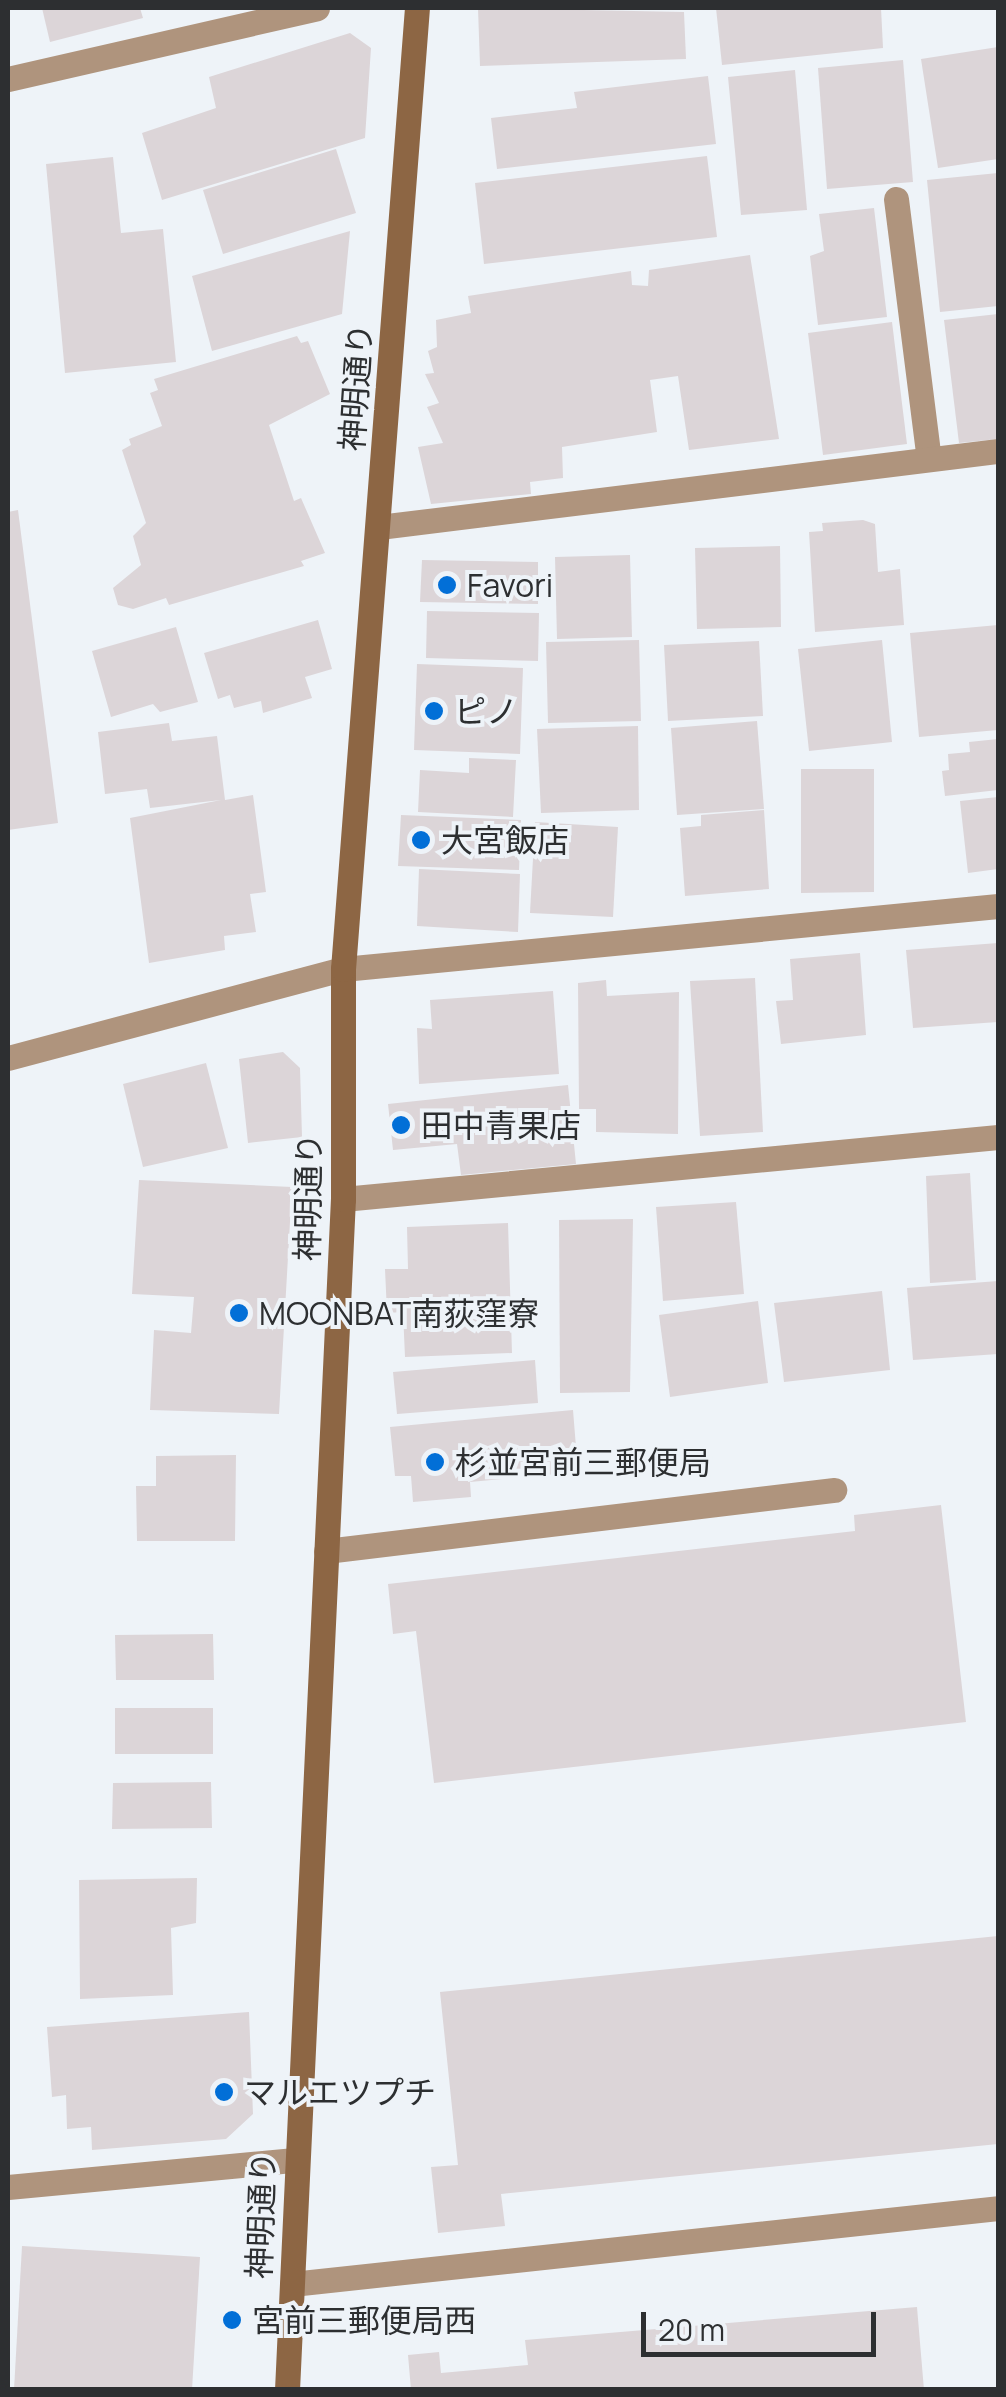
<!DOCTYPE html>
<html>
<head>
<meta charset="utf-8">
<style>
	body { margin:0 }
	#map { position:relative; width:1006px; height:2397px; overflow:hidden; background:#eef3f8; font-family:Manrope,"Noto Sans JP",sans-serif }
	div>[style] { position:absolute }
	[style*='--x'] { left:calc(var(--x)*1px); top:calc(var(--y)*1px); width:calc(var(--w)*1px); rotate:calc(var(--a)*1deg) }
	.building>* { inset:0; background:#dcd5d8 }
	.lane>* { height:25px; margin:-12.5px; padding:0 12.5px; transform-origin:12.5px; border-radius:12.5px; background:#af947d }
	.street>* { height:25px; margin:-12.5px; padding:0 12.5px; transform-origin:12.5px; border-radius:12.5px; background:#af947d }
	.secondary>* { height:25px; margin:-12.5px; padding:0 12.5px; transform-origin:12.5px; border-radius:12.5px; background:#8d6644 }
	.dots>* { width:28px; height:28px; translate:-50% -50%; box-sizing:border-box; border:5px solid #eef3f8; border-radius:50% }
	span { translate:-50% -50%; white-space:nowrap; text-align:center; line-height:1.15; -webkit-text-stroke:8px #eef3f8; paint-order:stroke }
	.street-label { font-size:32px; color:#2d2f31 }
	.poi-label { font-size:32px; color:#2d2f31 }
	.left { translate:0 -50%; text-align:left }
	.frame { position:absolute; inset:0; border:10px solid #2d2f31; pointer-events:none }
	.scale { position:absolute; left:641px; top:2312px; width:235px; height:45px; box-sizing:border-box; border:5px solid #2d2f31; border-top:0; padding-left:12px; font-size:30px; line-height:35px; white-space:nowrap; color:#2d2f31; -webkit-text-stroke:8px #eef3f8; paint-order:stroke }
</style>
</head>
<body>
<div id="map">
	<div class="building">
		<i style="clip-path:polygon(42px 8px,140px 8px,143px 18px,50px 42px)"></i>
		<i style="clip-path:polygon(478px 8px,684px 12px,686px 59px,480px 66px)"></i>
		<i style="clip-path:polygon(716px 8px,881px 8px,883px 48px,722px 65px)"></i>
		<i style="clip-path:polygon(350px 33px,371px 48px,365px 138px,162px 200px,142px 133px,216px 108px,209px 77px)"></i>
		<i style="clip-path:polygon(998px 47px,998px 159px,938px 168px,921px 59px)"></i>
		<i style="clip-path:polygon(903px 60px,913px 182px,827px 189px,818px 68px)"></i>
		<i style="clip-path:polygon(795px 70px,807px 210px,741px 215px,728px 77px)"></i>
		<i style="clip-path:polygon(708px 76px,716px 144px,497px 169px,491px 118px,577px 108px,574px 92px)"></i>
		<i style="clip-path:polygon(336px 149px,356px 213px,223px 254px,203px 190px)"></i>
		<i style="clip-path:polygon(707px 156px,717px 237px,484px 264px,475px 183px)"></i>
		<i style="clip-path:polygon(113px 157px,121px 233px,163px 229px,176px 362px,65px 373px,46px 164px)"></i>
		<i style="clip-path:polygon(998px 173px,998px 306px,940px 312px,927px 180px)"></i>
		<i style="clip-path:polygon(874px 208px,887px 317px,818px 325px,810px 256px,824px 251px,819px 214px)"></i>
		<i style="clip-path:polygon(350px 231px,342px 314px,212px 351px,192px 276px)"></i>
		<i style="clip-path:polygon(750px 255px,779px 439px,689px 450px,678px 376px,650px 380px,657px 432px,562px 447px,563px 478px,530px 482px,531px 494px,431px 504px,418px 447px,443px 443px,427px 407px,439px 403px,425px 374px,434px 373px,428px 351px,437px 347px,436px 320px,471px 313px,468px 296px,631px 271px,632px 285px,648px 286px,649px 270px)"></i>
		<i style="clip-path:polygon(998px 314px,998px 439px,959px 443px,944px 320px)"></i>
		<i style="clip-path:polygon(892px 322px,907px 444px,823px 455px,808px 333px)"></i>
		<i style="clip-path:polygon(297px 336px,301px 343px,308px 341px,330px 394px,269px 425px,294px 501px,301px 498px,325px 553px,301px 561px,304px 566px,169px 605px,166px 598px,133px 609px,118px 605px,113px 588px,141px 565px,133px 536px,146px 523px,122px 450px,131px 445px,129px 439px,162px 426px,150px 393px,158px 390px,154px 379px)"></i>
		<i style="clip-path:polygon(18px 510px,58px 823px,8px 830px,8px 512px)"></i>
		<i style="clip-path:polygon(863px 520px,875px 524px,878px 572px,900px 569px,904px 625px,815px 632px,809px 532px,823px 531px,822px 523px)"></i>
		<i style="clip-path:polygon(780px 546px,781px 627px,697px 629px,695px 548px)"></i>
		<i style="clip-path:polygon(630px 555px,632px 637px,557px 639px,555px 557px)"></i>
		<i style="clip-path:polygon(422px 560px,538px 562px,538px 604px,420px 602px)"></i>
		<i style="clip-path:polygon(427px 611px,539px 613px,538px 661px,426px 658px)"></i>
		<i style="clip-path:polygon(318px 620px,332px 669px,305px 677px,312px 698px,263px 713px,261px 701px,234px 708px,230px 695px,218px 699px,204px 653px)"></i>
		<i style="clip-path:polygon(998px 625px,998px 730px,919px 737px,910px 633px)"></i>
		<i style="clip-path:polygon(176px 627px,198px 702px,160px 712px,153px 704px,111px 717px,92px 651px)"></i>
		<i style="clip-path:polygon(639px 640px,641px 721px,548px 723px,546px 642px)"></i>
		<i style="clip-path:polygon(882px 640px,892px 742px,809px 751px,798px 649px)"></i>
		<i style="clip-path:polygon(759px 641px,763px 716px,668px 721px,664px 645px)"></i>
		<i style="clip-path:polygon(417px 664px,523px 668px,520px 754px,414px 750px)"></i>
		<i style="clip-path:polygon(757px 721px,764px 809px,677px 815px,671px 728px)"></i>
		<i style="clip-path:polygon(169px 723px,172px 741px,217px 736px,225px 800px,253px 795px,266px 892px,250px 894px,256px 932px,224px 936px,225px 950px,149px 963px,130px 818px,221px 800px,150px 808px,147px 789px,105px 794px,98px 732px)"></i>
		<i style="clip-path:polygon(638px 726px,639px 810px,541px 813px,537px 729px)"></i>
		<i style="clip-path:polygon(998px 739px,998px 790px,945px 796px,942px 771px,949px 770px,948px 754px,970px 752px,969px 742px)"></i>
		<i style="clip-path:polygon(469px 758px,516px 760px,513px 817px,418px 812px,420px 770px,469px 773px)"></i>
		<i style="clip-path:polygon(801px 769px,874px 769px,874px 892px,801px 893px)"></i>
		<i style="clip-path:polygon(998px 797px,998px 869px,968px 873px,960px 801px)"></i>
		<i style="clip-path:polygon(764px 810px,769px 889px,685px 896px,680px 828px,701px 826px,701px 815px)"></i>
		<i style="clip-path:polygon(401px 815px,521px 820px,519px 870px,398px 866px)"></i>
		<i style="clip-path:polygon(535px 822px,618px 827px,613px 917px,530px 913px)"></i>
		<i style="clip-path:polygon(419px 869px,520px 874px,518px 932px,417px 926px)"></i>
		<i style="clip-path:polygon(998px 943px,998px 1022px,913px 1028px,906px 950px)"></i>
		<i style="clip-path:polygon(860px 953px,866px 1035px,781px 1044px,776px 1001px,793px 1000px,790px 959px)"></i>
		<i style="clip-path:polygon(755px 978px,763px 1132px,700px 1136px,690px 981px)"></i>
		<i style="clip-path:polygon(606px 980px,607px 996px,679px 992px,678px 1134px,596px 1132px,596px 1109px,579px 1109px,578px 983px)"></i>
		<i style="clip-path:polygon(553px 991px,559px 1074px,419px 1084px,417px 1028px,432px 1029px,430px 1000px)"></i>
		<i style="clip-path:polygon(283px 1052px,300px 1068px,302px 1137px,248px 1143px,239px 1059px)"></i>
		<i style="clip-path:polygon(206px 1063px,228px 1148px,143px 1167px,123px 1084px)"></i>
		<i style="clip-path:polygon(568px 1085px,576px 1164px,461px 1175px,457px 1144px,393px 1150px,388px 1104px)"></i>
		<i style="clip-path:polygon(970px 1173px,976px 1280px,930px 1283px,926px 1176px)"></i>
		<i style="clip-path:polygon(139px 1180px,292px 1187px,279px 1414px,150px 1410px,154px 1330px,191px 1333px,194px 1297px,132px 1294px)"></i>
		<i style="clip-path:polygon(736px 1202px,744px 1294px,663px 1301px,656px 1207px)"></i>
		<i style="clip-path:polygon(633px 1219px,630px 1392px,560px 1393px,559px 1220px)"></i>
		<i style="clip-path:polygon(508px 1223px,512px 1353px,405px 1357px,403px 1312px,387px 1313px,385px 1269px,408px 1269px,407px 1227px)"></i>
		<i style="clip-path:polygon(998px 1281px,998px 1354px,913px 1360px,907px 1288px)"></i>
		<i style="clip-path:polygon(882px 1291px,890px 1370px,784px 1382px,774px 1303px)"></i>
		<i style="clip-path:polygon(758px 1301px,768px 1383px,670px 1397px,659px 1315px)"></i>
		<i style="clip-path:polygon(535px 1360px,538px 1403px,397px 1414px,393px 1372px)"></i>
		<i style="clip-path:polygon(573px 1410px,578px 1472px,470px 1482px,471px 1497px,413px 1502px,411px 1476px,395px 1476px,390px 1427px)"></i>
		<i style="clip-path:polygon(236px 1455px,235px 1541px,137px 1541px,136px 1486px,156px 1486px,156px 1456px)"></i>
		<i style="clip-path:polygon(941px 1505px,966px 1722px,434px 1783px,416px 1631px,393px 1634px,388px 1584px,855px 1531px,854px 1515px)"></i>
		<i style="clip-path:polygon(213px 1634px,214px 1680px,116px 1680px,115px 1635px)"></i>
		<i style="clip-path:polygon(115px 1708px,213px 1708px,213px 1754px,115px 1754px)"></i>
		<i style="clip-path:polygon(211px 1782px,212px 1828px,112px 1829px,113px 1783px)"></i>
		<i style="clip-path:polygon(197px 1878px,196px 1923px,171px 1928px,173px 1995px,80px 1999px,79px 1880px)"></i>
		<i style="clip-path:polygon(998px 1936px,998px 2144px,501px 2194px,505px 2226px,438px 2233px,431px 2167px,458px 2165px,440px 1992px)"></i>
		<i style="clip-path:polygon(249px 2012px,253px 2114px,226px 2139px,92px 2150px,91px 2127px,67px 2129px,66px 2095px,52px 2097px,47px 2027px)"></i>
		<i style="clip-path:polygon(22px 2246px,200px 2257px,192px 2390px,14px 2390px)"></i>
		<i style="clip-path:polygon(917px 2307px,924px 2390px,411px 2390px,408px 2355px,439px 2352px,441px 2373px,528px 2365px,525px 2340px)"></i>
	</div>
	<div class="lane">
		<i style="--x:896;--y:199;--w:262;--a:82.8"></i>
		<i style="--x:343;--y:1199;--w:658;--a:-5.41"></i>
		<i style="--x:326;--y:1551;--w:512;--a:-6.85"></i>
	</div>
	<div class="street">
		<i style="--x:8;--y:79;--w:317;--a:-12.9"></i>
		<i style="--x:379;--y:527;--w:624;--a:-7"></i>
		<i style="--x:8;--y:1058;--w:347;--a:-14.9"></i>
		<i style="--x:343;--y:969;--w:658;--a:-5.49"></i>
		<i style="--x:8;--y:2187;--w:288;--a:-5.4"></i>
		<i style="--x:292;--y:2284;--w:710;--a:-6.14"></i>
	</div>
	<div class="secondary">
		<i style="--x:287;--y:2390;--w:1192;--a:-87.31"></i>
		<i style="--x:343;--y:1199;--w:230;--a:-90"></i>
		<i style="--x:343;--y:969;--w:964;--a:-85.6"></i>
	</div>
	<div class="dots">
		<i style="left:447px;top:585px;background:#026fd7"></i>
		<i style="left:434px;top:711px;background:#026fd7"></i>
		<i style="left:421px;top:840px;background:#026fd7"></i>
		<i style="left:401px;top:1125px;background:#026fd7"></i>
		<i style="left:239px;top:1313px;background:#026fd7"></i>
		<i style="left:435px;top:1462px;background:#026fd7"></i>
		<i style="left:224px;top:2092px;background:#026fd7"></i>
		<i style="left:232px;top:2320px;background:#026fd7"></i>
	</div>
	<div class="street-label">
		<span style="left:356px;top:387px;rotate:-86deg">神明通り</span>
		<span style="left:308px;top:1197px;rotate:-89deg">神明通り</span>
		<span style="left:261px;top:2215px;rotate:-88deg">神明通り</span>
	</div>
	<div class="poi-label">
		<span class="left" style="left:467px;top:585px">Favori</span>
		<span class="left" style="left:454px;top:711px">ピノ</span>
		<span class="left" style="left:441px;top:840px">大宮飯店</span>
		<span class="left" style="left:421px;top:1125px">田中青果店</span>
		<span class="left" style="left:259px;top:1313px">MOONBAT南荻窪寮</span>
		<span class="left" style="left:455px;top:1462px">杉並宮前三郵便局</span>
		<span class="left" style="left:244px;top:2092px">マルエツプチ</span>
		<span class="left" style="left:252px;top:2320px">宮前三郵便局西</span>
	</div>
	<div class="frame"></div>
	<div class="scale">20 m</div>
</div>
</body>
</html>
